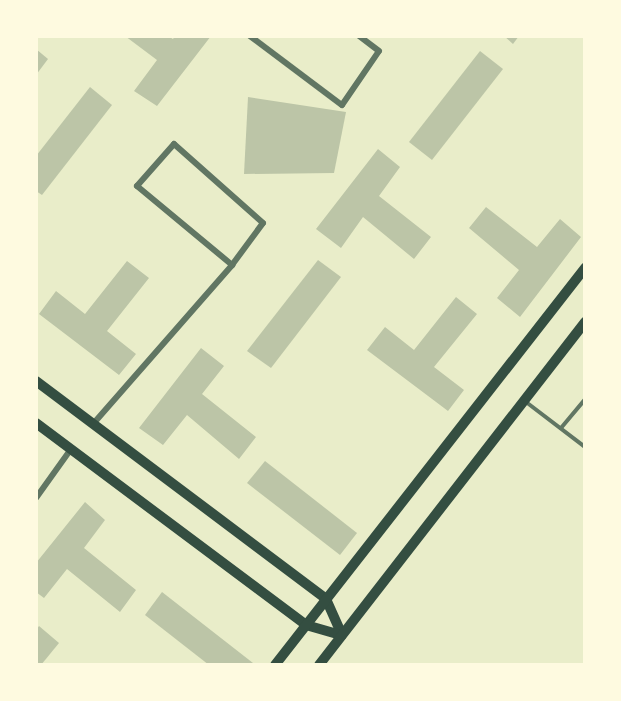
<!DOCTYPE html>
<html>
<head>
<meta charset="utf-8">
<style>
	body { margin:0 }
	#map { position:relative; width:621px; height:701px; overflow:hidden; background:#e9edc9; font-family:"Nunito Sans",sans-serif }
	div>[style] { position:absolute }
	[style*='--x'] { left:calc(var(--x)*1px); top:calc(var(--y)*1px); width:calc(var(--w)*1px); rotate:calc(var(--a)*1deg) }
	.building>* { inset:0; background:#bcc5a7 }
	.service>* { height:4px; margin:-2px; padding:0 2px; transform-origin:2px; border-radius:2px; background:#617663 }
	.minor>* { height:6px; margin:-3px; padding:0 3px; transform-origin:3px; border-radius:3px; background:#617663 }
	.secondary>* { height:10px; margin:-5px; padding:0 5px; transform-origin:5px; border-radius:5px; background:#344e41 }
	span { translate:-50% -50%; white-space:nowrap; text-align:center; line-height:1.15; -webkit-text-stroke:5px #fefae0; paint-order:stroke }
	.frame { position:absolute; inset:0; border:38px solid #fefae0; pointer-events:none }
</style>
</head>
<body>
<div id="map">
	<div class="building">
		<i style="clip-path:polygon(125px 36px,168px 36px,173px 39px,175px 36px,211px 36px,157px 106px,134px 91px,157px 60px)"></i>
		<i style="clip-path:polygon(504px 36px,519px 36px,513px 44px)"></i>
		<i style="clip-path:polygon(36px 49px,48px 59px,36px 75px)"></i>
		<i style="clip-path:polygon(480px 51px,503px 69px,432px 160px,409px 142px)"></i>
		<i style="clip-path:polygon(90px 87px,112px 105px,42px 195px,36px 191px,36px 156px)"></i>
		<i style="clip-path:polygon(248px 97px,346px 112px,334px 173px,244px 174px)"></i>
		<i style="clip-path:polygon(378px 149px,400px 167px,379px 196px,431px 237px,414px 259px,363px 217px,341px 248px,316px 229px)"></i>
		<i style="clip-path:polygon(486px 207px,537px 247px,560px 219px,581px 237px,520px 317px,497px 298px,519px 270px,469px 228px)"></i>
		<i style="clip-path:polygon(318px 260px,341px 277px,271px 368px,247px 351px)"></i>
		<i style="clip-path:polygon(127px 261px,149px 278px,107px 331px,136px 354px,119px 375px,39px 314px,56px 291px,85px 314px)"></i>
		<i style="clip-path:polygon(456px 297px,477px 314px,434px 367px,464px 390px,448px 411px,367px 350px,385px 327px,414px 350px)"></i>
		<i style="clip-path:polygon(201px 348px,224px 366px,202px 394px,256px 437px,239px 459px,187px 415px,163px 445px,139px 428px)"></i>
		<i style="clip-path:polygon(265px 461px,357px 533px,340px 555px,247px 483px)"></i>
		<i style="clip-path:polygon(85px 502px,105px 520px,84px 548px,136px 590px,120px 612px,67px 569px,44px 598px,36px 592px,36px 563px)"></i>
		<i style="clip-path:polygon(162px 592px,253px 663px,252px 665px,209px 665px,145px 615px)"></i>
		<i style="clip-path:polygon(39px 626px,59px 643px,41px 665px,36px 665px,36px 630px)"></i>
	</div>
	<div class="service">
		<i style="--x:526;--y:402;--w:74;--a:37.3"></i>
		<i style="--x:561;--y:428;--w:38;--a:-50"></i>
	</div>
	<div class="minor">
		<i style="--x:250;--y:36;--w:115;--a:36.9"></i>
		<i style="--x:342;--y:105;--w:65;--a:-55.6"></i>
		<i style="--x:379;--y:51;--w:25;--a:-143"></i>
		<i style="--x:93;--y:424;--w:211;--a:-48.8"></i>
		<i style="--x:232;--y:265;--w:52;--a:-53.6"></i>
		<i style="--x:263;--y:223;--w:119;--a:-138.4"></i>
		<i style="--x:174;--y:144;--w:56;--a:131.4"></i>
		<i style="--x:137;--y:186;--w:124;--a:39.7"></i>
		<i style="--x:36;--y:498;--w:60;--a:-54.5"></i>
	</div>
	<div class="secondary">
		<i style="--x:36;--y:381;--w:363;--a:36.9"></i>
		<i style="--x:326;--y:599;--w:39;--a:66"></i>
		<i style="--x:36;--y:423;--w:337;--a:36.8"></i>
		<i style="--x:306;--y:625;--w:37;--a:16"></i>
		<i style="--x:275;--y:665;--w:504;--a:-52.02"></i>
		<i style="--x:319;--y:665;--w:434;--a:-52.2"></i>
	</div>
	<div class="frame"></div>
</div>
</body>
</html>
